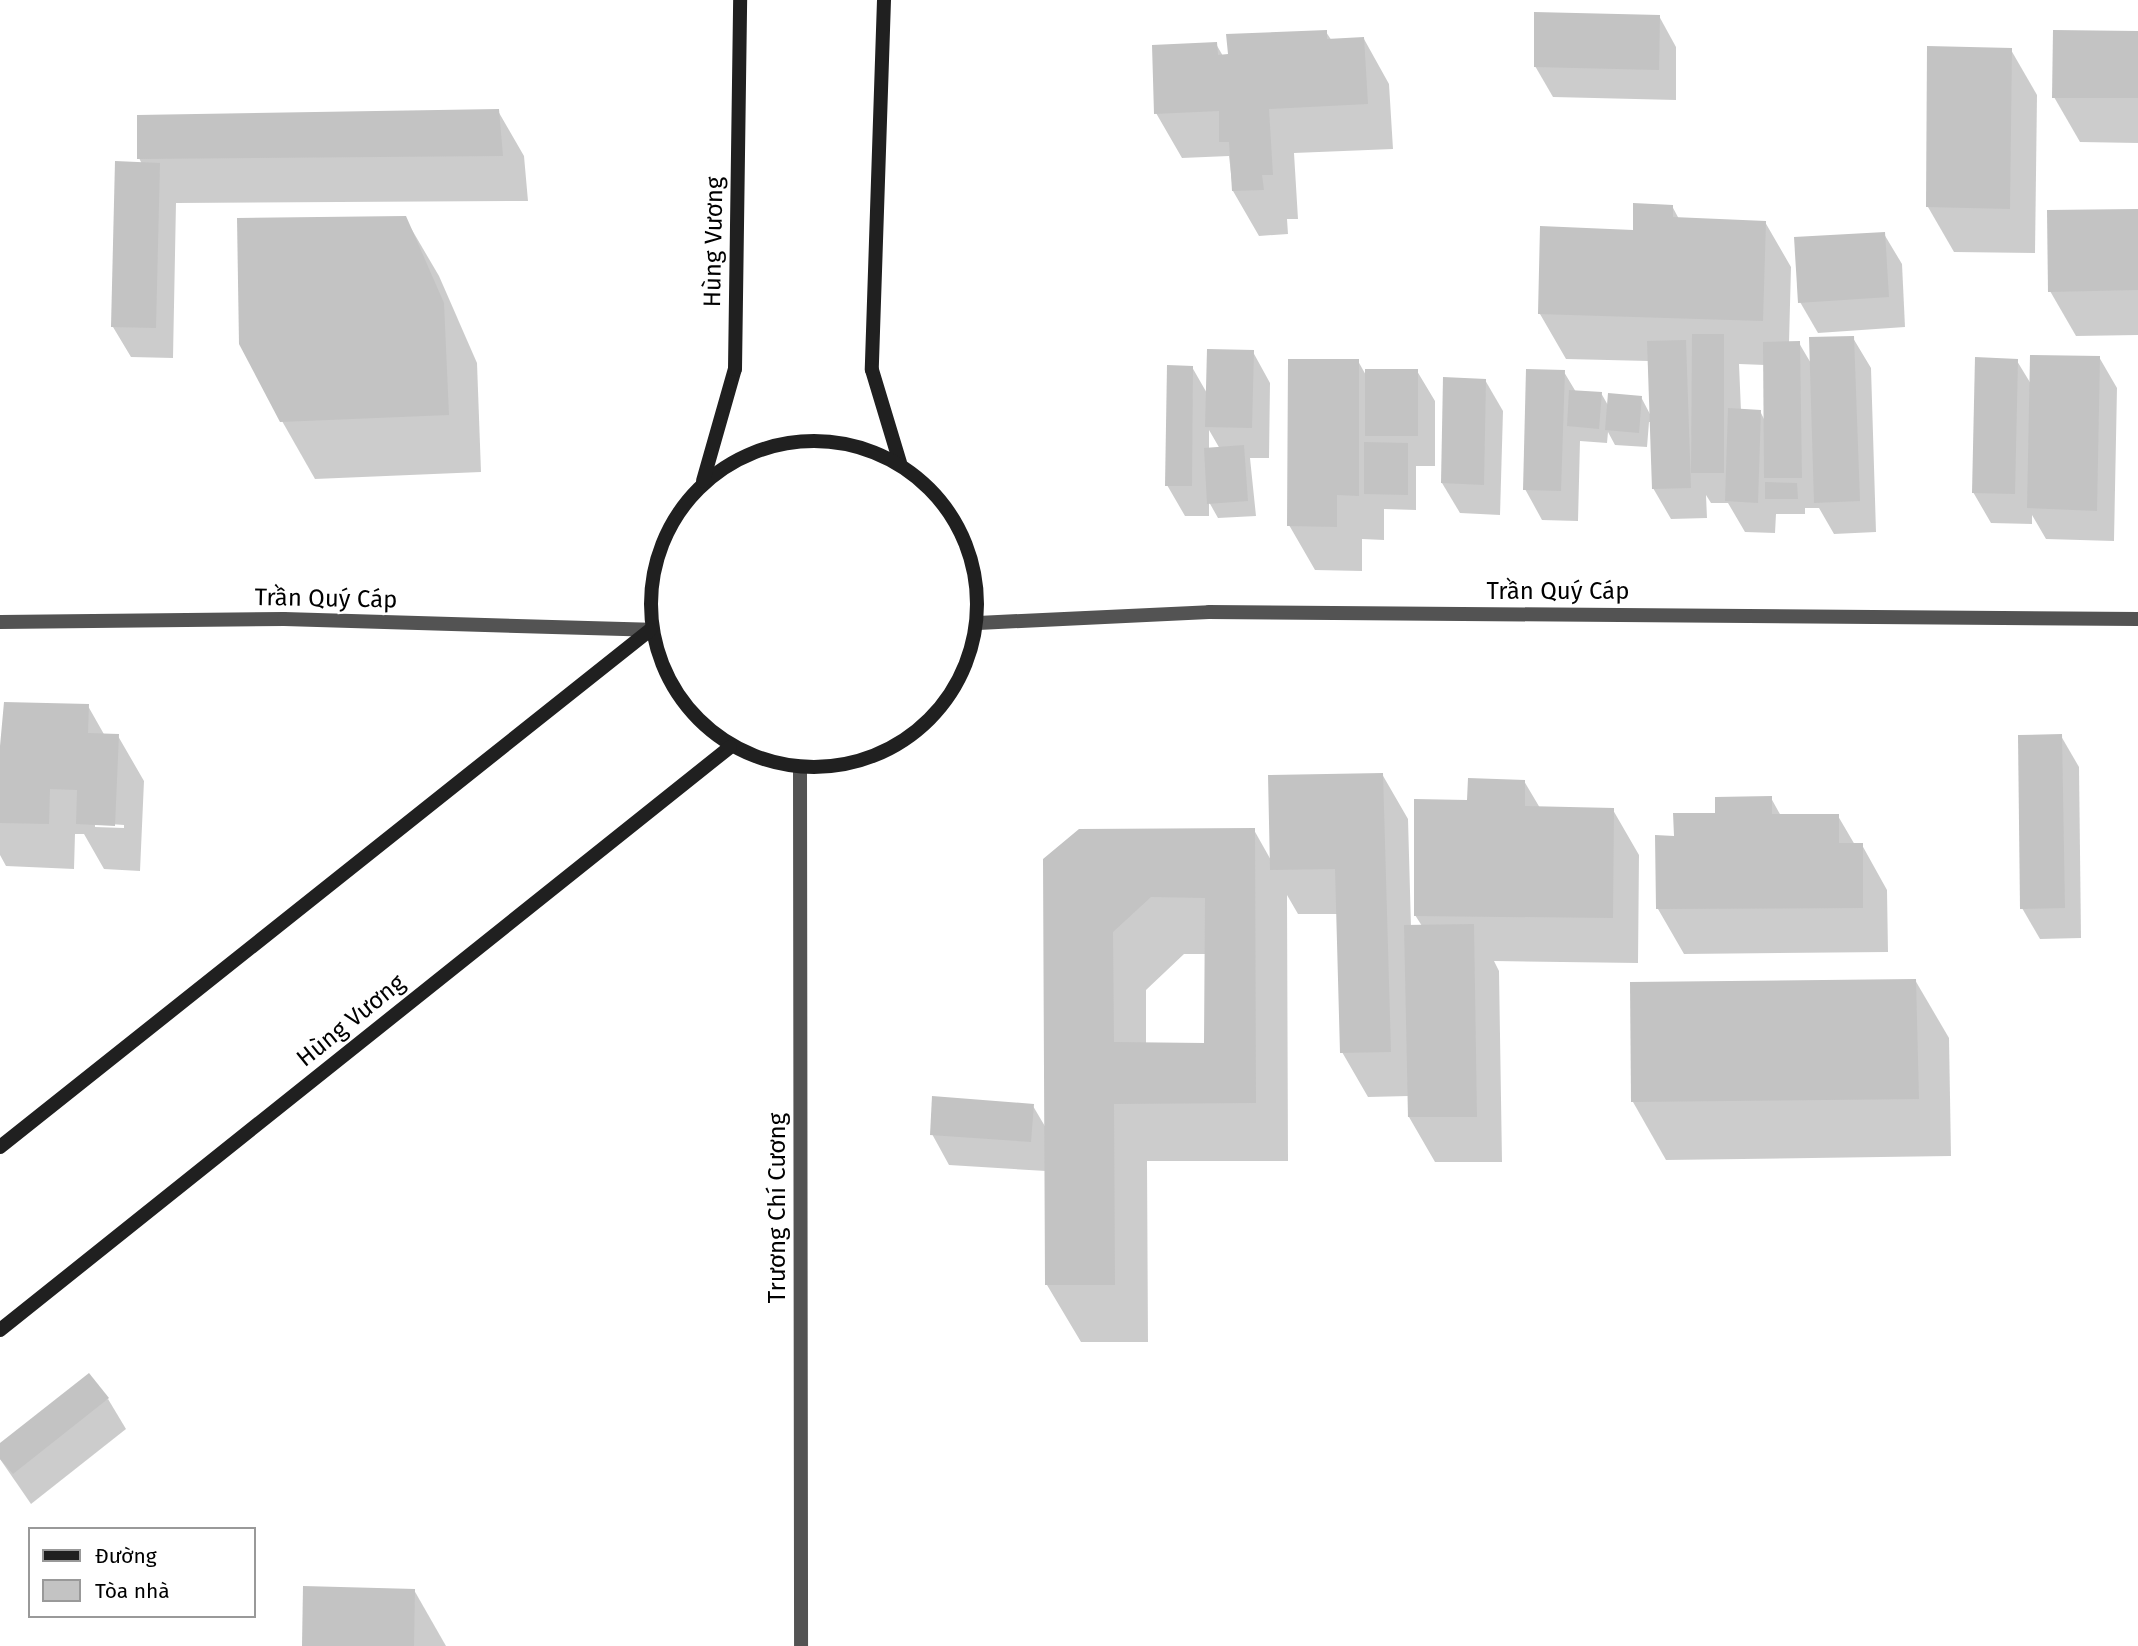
<!DOCTYPE html>
<html>
<head>
<meta charset="utf-8">
<style>
	body { margin:0 }
	#map { position:relative; width:2138px; height:1646px; overflow:hidden; background:#fff; font-family:"Fira Sans",sans-serif }
	div>[style] { position:absolute }
	[style*='--x'] { left:calc(var(--x)*1px); top:calc(var(--y)*1px); width:calc(var(--w)*1px); rotate:calc(var(--a)*1deg) }
	.shadow>* { inset:0; background:#0003 }
	.building>* { inset:0; background:#c3c3c3 }
	.minor>* { height:14px; margin:-7px; padding:0 7px; transform-origin:7px; border-radius:7px; background:#535353 }
	.tertiary>* { height:14px; margin:-7px; padding:0 7px; transform-origin:7px; border-radius:7px; background:#535353 }
	.secondary>* { height:14px; margin:-7px; padding:0 7px; transform-origin:7px; border-radius:7px; background:#202020 }
	.secondary>.ring { margin:-7px; padding:0; box-sizing:content-box; background:none; border:14px solid #202020; border-radius:50% }
	span { translate:-50% -50%; white-space:nowrap; text-align:center; line-height:1.15; -webkit-text-stroke:5px #fff; paint-order:stroke }
	.street-label { font-size:24px; color:#000 }
	.legend { position:absolute; left:28px; top:1527px; width:228px; height:91px; box-sizing:border-box; background:#fff; border:2px solid #999; margin:0; padding:9px 12px; list-style:none; font-size:21px; color:#000 }
	.legend li { display:flex; align-items:center; gap:14px; height:35px }
	.legend b { width:35px; border:2px solid #999 }
</style>
</head>
<body>
<div id="map">
	<div class="shadow">
		<i style="clip-path:polygon(1659px 16px,1676px 47px,1676px 100px,1553px 97px,1535px 66px)"></i>
		<i style="clip-path:polygon(1326px 32px,1332px 41px,1364px 39px,1389px 84px,1393px 149px,1294px 153px,1298px 219px,1287px 219px,1288px 234px,1259px 236px,1233px 191px,1229px 156px,1182px 158px,1156px 113px,1216px 44px,1223px 56px)"></i>
		<i style="clip-path:polygon(2138px 33px,2138px 143px,2080px 142px,2054px 97px)"></i>
		<i style="clip-path:polygon(2011px 50px,2037px 95px,2035px 253px,1954px 252px,1928px 207px)"></i>
		<i style="clip-path:polygon(498px 111px,524px 156px,528px 201px,176px 203px,173px 358px,131px 357px,113px 327px,142px 164px,139px 158px)"></i>
		<i style="clip-path:polygon(evenodd,1672px 206px,1679px 219px,1765px 222px,1791px 267px,1789px 343px,1799px 343px,1812px 365px,1853px 338px,1871px 368px,1876px 532px,1834px 534px,1819px 508px,1805px 508px,1805px 514px,1776px 514px,1775px 533px,1745px 532px,1728px 503px,1711px 503px,1706px 495px,1707px 518px,1671px 519px,1653px 488px,1651px 422px,1649px 422px,1647px 447px,1615px 445px,1608px 432px,1607px 443px,1580px 441px,1578px 521px,1542px 520px,1525px 489px,1564px 372px,1576px 392px,1601px 393px,1609px 407px,1641px 397px,1651px 416px,1649px 361px,1566px 359px,1540px 314px,1635px 232px,1672px 206px,1739px 364px,1765px 365px,1765px 421px,1760px 411px,1741px 411px,1739px 364px)"></i>
		<i style="clip-path:polygon(2138px 210px,2138px 335px,2076px 336px,2050px 291px)"></i>
		<i style="clip-path:polygon(405px 218px,439px 276px,477px 363px,481px 472px,315px 479px,282px 421px)"></i>
		<i style="clip-path:polygon(1884px 234px,1902px 264px,1905px 327px,1818px 333px,1800px 302px)"></i>
		<i style="clip-path:polygon(evenodd,1253px 352px,1270px 383px,1269px 458px,1250px 458px,1256px 516px,1218px 518px,1209px 502px,1209px 516px,1185px 516px,1167px 485px,1192px 367px,1208px 395px,1253px 352px,1209px 430px,1220px 449px,1209px 449px,1209px 430px)"></i>
		<i style="clip-path:polygon(2099px 357px,2117px 388px,2114px 541px,2046px 539px,2032px 515px,2032px 524px,1991px 523px,1973px 492px,2017px 361px,2031px 384px)"></i>
		<i style="clip-path:polygon(1358px 361px,1367px 377px,1417px 371px,1435px 401px,1435px 466px,1416px 466px,1416px 510px,1384px 509px,1384px 540px,1362px 539px,1362px 571px,1315px 570px,1289px 525px)"></i>
		<i style="clip-path:polygon(1485px 380px,1503px 411px,1500px 515px,1460px 513px,1442px 483px)"></i>
		<i style="clip-path:polygon(evenodd,88px 706px,105px 736px,118px 736px,144px 781px,140px 871px,104px 869px,84px 834px,75px 834px,74px 869px,6px 866px,0 855px,0 747px,88px 706px,95px 823px,124px 825px,124px 828px,95px 827px,95px 823px)"></i>
		<i style="clip-path:polygon(2061px 736px,2079px 767px,2081px 938px,2040px 939px,2022px 908px)"></i>
		<i style="clip-path:polygon(evenodd,1382px 774px,1408px 819px,1411px 927px,1422px 926px,1415px 915px,1469px 802px,1524px 781px,1540px 808px,1613px 810px,1639px 855px,1638px 963px,1494px 961px,1499px 971px,1502px 1162px,1435px 1162px,1409px 1117px,1409px 1096px,1368px 1097px,1342px 1052px,1338px 914px,1298px 914px,1287px 895px,1288px 1161px,1147px 1161px,1148px 1342px,1081px 1342px,1047px 1285px,1046px 1171px,949px 1165px,932px 1134px,1033px 1106px,1046px 1128px,1045px 859px,1254px 830px,1272px 862px,1382px 774px,1184px 954px,1206px 954px,1206px 1044px,1146px 1044px,1146px 990px,1184px 954px)"></i>
		<i style="clip-path:polygon(1771px 798px,1781px 816px,1838px 816px,1855px 845px,1862px 845px,1887px 890px,1888px 952px,1684px 954px,1658px 909px,1675px 838px,1717px 814px)"></i>
		<i style="clip-path:polygon(1915px 980px,1949px 1038px,1951px 1156px,1666px 1160px,1633px 1102px)"></i>
		<i style="clip-path:polygon(108px 1399px,126px 1429px,31px 1504px,0 1459px,0 1445px)"></i>
		<i style="clip-path:polygon(414px 1590px,446px 1646px,303px 1646px)"></i>
	</div>
	<div class="building">
		<i style="clip-path:polygon(1534px 12px,1660px 15px,1659px 70px,1534px 67px)"></i>
		<i style="clip-path:polygon(1327px 30px,1327px 39px,1364px 37px,1368px 104px,1269px 109px,1273px 175px,1262px 175px,1264px 190px,1232px 191px,1229px 142px,1219px 142px,1219px 111px,1154px 114px,1152px 45px,1217px 42px,1218px 55px,1228px 54px,1226px 34px)"></i>
		<i style="clip-path:polygon(2053px 30px,2138px 31px,2138px 98px,2052px 98px)"></i>
		<i style="clip-path:polygon(1927px 46px,2012px 48px,2010px 209px,1926px 207px)"></i>
		<i style="clip-path:polygon(499px 109px,503px 156px,137px 159px,137px 115px)"></i>
		<i style="clip-path:polygon(115px 161px,160px 163px,156px 328px,111px 327px)"></i>
		<i style="clip-path:polygon(1633px 203px,1673px 205px,1673px 217px,1766px 221px,1763px 321px,1538px 314px,1540px 226px,1633px 230px)"></i>
		<i style="clip-path:polygon(2138px 209px,2138px 290px,2048px 292px,2047px 210px)"></i>
		<i style="clip-path:polygon(406px 216px,444px 303px,449px 415px,280px 422px,239px 344px,237px 218px)"></i>
		<i style="clip-path:polygon(1885px 232px,1889px 297px,1798px 303px,1794px 237px)"></i>
		<i style="clip-path:polygon(1692px 334px,1724px 334px,1724px 473px,1691px 473px)"></i>
		<i style="clip-path:polygon(1854px 336px,1860px 501px,1814px 503px,1809px 337px)"></i>
		<i style="clip-path:polygon(1686px 340px,1691px 488px,1652px 489px,1647px 341px)"></i>
		<i style="clip-path:polygon(1800px 341px,1802px 478px,1764px 478px,1763px 342px)"></i>
		<i style="clip-path:polygon(1207px 349px,1254px 350px,1252px 428px,1205px 427px)"></i>
		<i style="clip-path:polygon(2030px 355px,2100px 356px,2097px 511px,2027px 508px)"></i>
		<i style="clip-path:polygon(1975px 357px,2018px 359px,2015px 494px,1972px 493px)"></i>
		<i style="clip-path:polygon(1288px 359px,1359px 359px,1359px 496px,1337px 495px,1337px 527px,1287px 526px)"></i>
		<i style="clip-path:polygon(1167px 365px,1193px 366px,1192px 486px,1165px 486px)"></i>
		<i style="clip-path:polygon(1365px 369px,1418px 369px,1418px 436px,1365px 436px)"></i>
		<i style="clip-path:polygon(1526px 369px,1565px 370px,1561px 491px,1523px 490px)"></i>
		<i style="clip-path:polygon(1443px 377px,1486px 379px,1484px 485px,1441px 483px)"></i>
		<i style="clip-path:polygon(1569px 390px,1602px 392px,1599px 429px,1567px 426px)"></i>
		<i style="clip-path:polygon(1608px 393px,1642px 396px,1639px 433px,1605px 430px)"></i>
		<i style="clip-path:polygon(1728px 408px,1761px 410px,1758px 503px,1725px 501px)"></i>
		<i style="clip-path:polygon(1364px 442px,1408px 443px,1408px 495px,1364px 494px)"></i>
		<i style="clip-path:polygon(1244px 445px,1248px 501px,1207px 504px,1204px 448px)"></i>
		<i style="clip-path:polygon(1765px 482px,1797px 483px,1798px 499px,1765px 499px)"></i>
		<i style="clip-path:polygon(4px 702px,89px 704px,88px 733px,119px 734px,115px 826px,76px 824px,77px 790px,50px 789px,49px 824px,0 823px,0 746px)"></i>
		<i style="clip-path:polygon(2062px 734px,2065px 908px,2020px 909px,2018px 735px)"></i>
		<i style="clip-path:polygon(1383px 773px,1391px 1052px,1340px 1053px,1335px 869px,1270px 870px,1268px 775px)"></i>
		<i style="clip-path:polygon(1468px 778px,1525px 780px,1525px 806px,1614px 808px,1613px 918px,1414px 916px,1414px 799px,1467px 800px)"></i>
		<i style="clip-path:polygon(1772px 796px,1772px 814px,1839px 814px,1839px 843px,1863px 843px,1863px 908px,1656px 909px,1655px 835px,1674px 836px,1673px 813px,1715px 813px,1715px 797px)"></i>
		<i style="clip-path:polygon(evenodd,1255px 828px,1256px 1103px,1114px 1104px,1115px 1285px,1045px 1285px,1043px 859px,1079px 829px,1255px 828px,1151px 897px,1205px 898px,1204px 1043px,1114px 1042px,1113px 932px,1151px 897px)"></i>
		<i style="clip-path:polygon(1474px 924px,1477px 1117px,1408px 1117px,1404px 925px)"></i>
		<i style="clip-path:polygon(1916px 979px,1919px 1099px,1631px 1102px,1630px 982px)"></i>
		<i style="clip-path:polygon(932px 1096px,1034px 1104px,1031px 1142px,930px 1135px)"></i>
		<i style="clip-path:polygon(89px 1373px,109px 1398px,13px 1474px,0 1459px,0 1443px)"></i>
		<i style="clip-path:polygon(303px 1586px,415px 1589px,414px 1646px,302px 1646px)"></i>
	</div>
	<div class="minor">
		<i style="--x:978;--y:623;--w:231;--a:-2.7"></i>
		<i style="--x:1209;--y:612;--w:929;--a:0.43"></i>
		<i style="--x:800;--y:770;--w:876;--a:89.93"></i>
	</div>
	<div class="tertiary">
		<i style="--x:0;--y:622;--w:284;--a:-0.6"></i>
		<i style="--x:284;--y:619;--w:366;--a:1.7"></i>
	</div>
	<div class="secondary">
		<i style="--x:884;--y:0;--w:370;--a:91.9"></i>
		<i style="--x:872;--y:370;--w:97;--a:73.2"></i>
		<i class="ring" style="left:651px;top:441px;width:312px;height:312px"></i>
		<i style="--x:703;--y:481;--w:116;--a:-74.1"></i>
		<i style="--x:735;--y:369;--w:369;--a:-89.2"></i>
		<i style="--x:0;--y:1147;--w:831;--a:-38.5"></i>
		<i style="--x:0;--y:1330;--w:934;--a:-38.61"></i>
	</div>
	<div class="street-label">
		<span style="left:714px;top:242px;rotate:-89deg">Hùng Vương</span>
		<span style="left:1558px;top:592px">Trần Quý Cáp</span>
		<span style="left:326px;top:599px;rotate:1deg">Trần Quý Cáp</span>
		<span style="left:351px;top:1021px;rotate:-39deg">Hùng Vương</span>
		<span style="left:778px;top:1208px;rotate:-90deg">Trương Chí Cương</span>
	</div>
	<ul class="legend">
	<li><b style="height:9px;background:#202020"></b>Đường</li>
	<li><b style="height:19px;background:#c3c3c3"></b>Tòa nhà</li>
	</ul>
</div>
</body>
</html>
